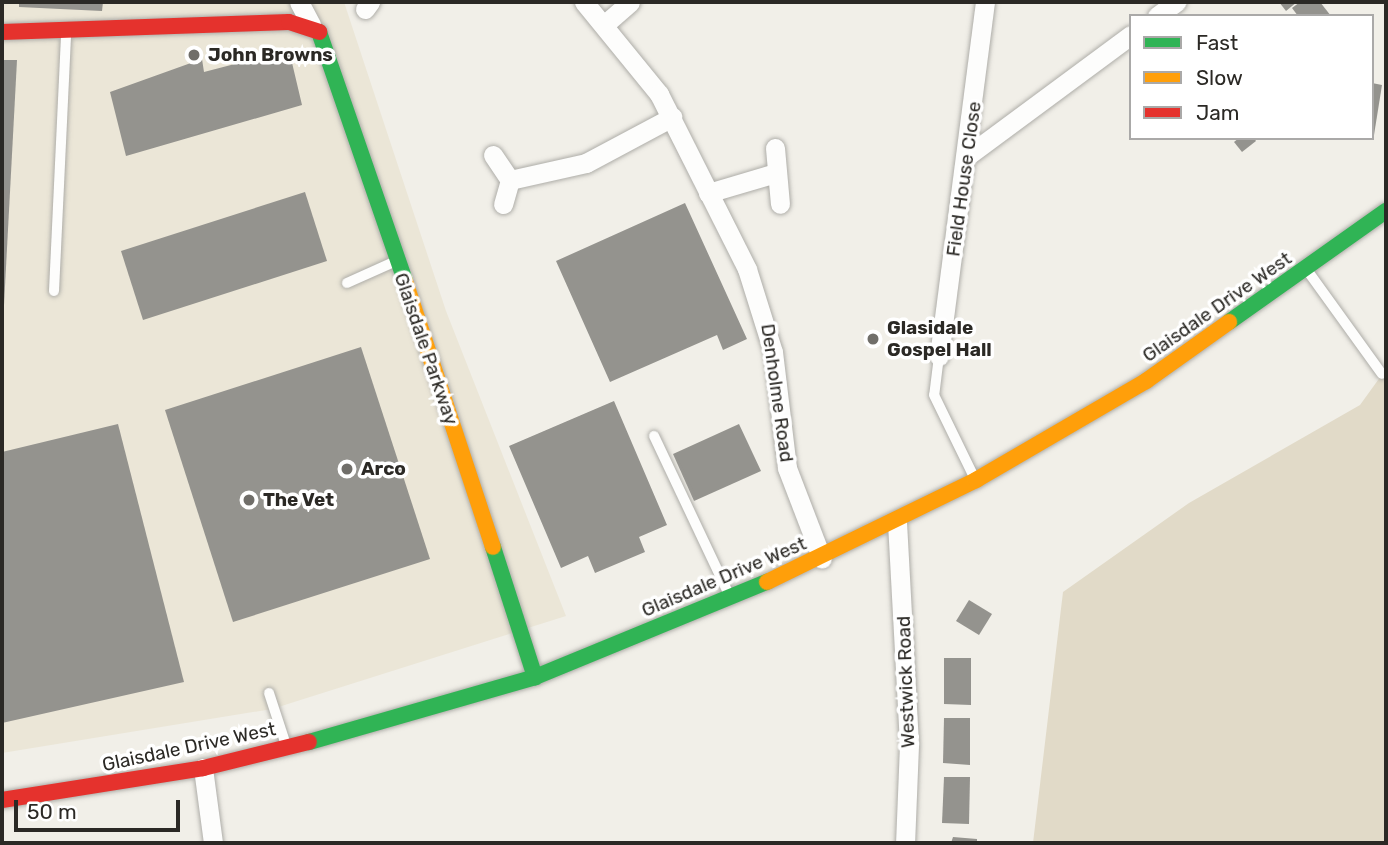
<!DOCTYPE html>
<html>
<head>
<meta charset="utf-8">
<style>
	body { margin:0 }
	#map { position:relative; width:1388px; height:845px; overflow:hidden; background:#f1efe8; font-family:Rubik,sans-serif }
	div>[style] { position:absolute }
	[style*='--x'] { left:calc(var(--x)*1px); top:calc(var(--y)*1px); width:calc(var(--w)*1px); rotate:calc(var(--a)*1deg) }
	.built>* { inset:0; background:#ebe6d7 }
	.green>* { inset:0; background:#e1dac8 }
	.building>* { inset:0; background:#94938e }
	.roads { filter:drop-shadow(0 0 2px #aeada8) drop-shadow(0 0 2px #aeada8) }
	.lane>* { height:10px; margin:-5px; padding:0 5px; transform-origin:5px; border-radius:5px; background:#fdfdfc }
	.street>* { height:19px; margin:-9.5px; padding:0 9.5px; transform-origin:9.5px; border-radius:9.5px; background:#fdfdfc }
	.fast>* { height:16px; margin:-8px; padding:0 8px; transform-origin:8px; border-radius:8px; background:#30b455 }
	.slow>* { height:16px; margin:-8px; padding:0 8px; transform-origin:8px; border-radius:8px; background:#ff9f0a }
	.jam>* { height:16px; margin:-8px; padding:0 8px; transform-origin:8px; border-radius:8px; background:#e5322d }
	.dots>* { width:19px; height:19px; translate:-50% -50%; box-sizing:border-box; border:4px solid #fff; border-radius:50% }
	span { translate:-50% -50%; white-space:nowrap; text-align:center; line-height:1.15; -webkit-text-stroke:7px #fff; paint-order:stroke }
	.poi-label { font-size:19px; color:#2b2925; font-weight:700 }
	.left { translate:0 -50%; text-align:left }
	.street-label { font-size:19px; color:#2b2925 }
	.frame { position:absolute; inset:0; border:4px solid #2b2925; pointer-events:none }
	.legend { position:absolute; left:1129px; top:14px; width:245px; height:126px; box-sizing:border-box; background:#fff; border:2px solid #aaa9a8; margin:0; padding:9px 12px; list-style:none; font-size:21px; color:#2b2925 }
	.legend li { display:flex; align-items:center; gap:14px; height:35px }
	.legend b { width:35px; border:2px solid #aaa9a8 }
	.scale { position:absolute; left:14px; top:800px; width:166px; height:32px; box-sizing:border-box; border:4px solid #2b2925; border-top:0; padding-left:9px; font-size:21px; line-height:24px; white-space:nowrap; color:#2b2925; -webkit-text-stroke:5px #fff; paint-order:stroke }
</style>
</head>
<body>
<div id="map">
	<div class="built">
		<i style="clip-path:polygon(2px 2px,344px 2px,446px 311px,566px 616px,272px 709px,2px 753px)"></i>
	</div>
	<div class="green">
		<i style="clip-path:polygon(1386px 369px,1386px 843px,1033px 843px,1063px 592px,1189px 503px,1360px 405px)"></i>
	</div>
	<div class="building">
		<i style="clip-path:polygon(19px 2px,103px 2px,102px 11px,19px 7px)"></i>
		<i style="clip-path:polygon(1279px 2px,1297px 2px,1286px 11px)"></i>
		<i style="clip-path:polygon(1300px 2px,1320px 2px,1331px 16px,1298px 16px,1292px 8px)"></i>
		<i style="clip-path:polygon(289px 50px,302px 105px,126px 156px,110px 92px,202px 59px,204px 72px)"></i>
		<i style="clip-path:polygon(2px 60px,17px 60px,4px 305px,2px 305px)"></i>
		<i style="clip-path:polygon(1372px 83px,1382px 85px,1374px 135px,1372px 135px)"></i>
		<i style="clip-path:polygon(1239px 138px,1254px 138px,1256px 141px,1242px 152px,1234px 142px)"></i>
		<i style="clip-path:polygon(305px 192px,327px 261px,143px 320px,121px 251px)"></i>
		<i style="clip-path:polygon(685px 203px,747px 339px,723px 350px,717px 335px,610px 382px,556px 261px)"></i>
		<i style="clip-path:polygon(361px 347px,430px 559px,233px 622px,165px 410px)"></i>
		<i style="clip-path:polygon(614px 401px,667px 525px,639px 537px,645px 552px,595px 573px,588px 556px,561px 568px,509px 446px)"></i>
		<i style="clip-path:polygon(118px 424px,184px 682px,2px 723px,2px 452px)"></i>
		<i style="clip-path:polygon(739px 424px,761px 471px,694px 501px,673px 454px)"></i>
		<i style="clip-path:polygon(969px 600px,992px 614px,979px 635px,956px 621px)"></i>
		<i style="clip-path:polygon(944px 658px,971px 658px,971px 705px,944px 704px)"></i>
		<i style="clip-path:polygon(944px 718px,970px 718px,970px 765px,943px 763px)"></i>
		<i style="clip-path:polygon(944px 777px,970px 777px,969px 824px,942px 823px)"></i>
		<i style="clip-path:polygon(953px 837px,977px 839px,977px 843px,951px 843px)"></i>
	</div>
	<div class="roads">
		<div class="lane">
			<i style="--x:1307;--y:270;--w:128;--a:54.2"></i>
			<i style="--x:347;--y:283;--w:54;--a:-24.2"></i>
			<i style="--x:54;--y:291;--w:257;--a:-87.3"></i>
			<i style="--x:939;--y:356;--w:39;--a:97"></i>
			<i style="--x:934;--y:395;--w:93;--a:64"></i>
			<i style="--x:654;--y:436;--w:178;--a:64.7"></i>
			<i style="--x:269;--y:693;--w:58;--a:71.9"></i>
		</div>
		<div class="street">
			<i style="--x:299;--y:2;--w:26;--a:62"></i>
			<i style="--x:584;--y:2;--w:119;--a:50.8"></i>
			<i style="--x:659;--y:94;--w:196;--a:63.3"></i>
			<i style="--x:747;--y:269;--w:87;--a:72.6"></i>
			<i style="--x:773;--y:352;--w:117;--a:83.1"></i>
			<i style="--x:787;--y:468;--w:97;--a:69"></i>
			<i style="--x:365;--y:9;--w:9;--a:-54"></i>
			<i style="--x:1157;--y:16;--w:24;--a:-36"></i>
			<i style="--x:605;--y:24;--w:33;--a:-41"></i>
			<i style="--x:775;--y:148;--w:56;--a:84.9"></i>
			<i style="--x:970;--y:154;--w:200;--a:-36.5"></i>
			<i style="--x:493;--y:155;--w:30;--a:56"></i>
			<i style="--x:510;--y:180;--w:25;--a:106"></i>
			<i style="--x:510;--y:180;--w:78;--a:-12.6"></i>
			<i style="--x:586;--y:163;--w:98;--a:-28.1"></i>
			<i style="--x:708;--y:193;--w:71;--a:-16.4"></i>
			<i style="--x:939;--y:356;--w:357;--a:-82.6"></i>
			<i style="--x:897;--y:522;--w:223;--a:86.9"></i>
			<i style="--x:909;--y:745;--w:98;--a:92.3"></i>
			<i style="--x:203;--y:768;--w:76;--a:82.4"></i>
		</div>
		<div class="fast">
			<i style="--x:319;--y:32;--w:263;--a:70.9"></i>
			<i style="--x:1229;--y:322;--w:192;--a:-35.3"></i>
			<i style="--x:493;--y:547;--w:137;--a:72.1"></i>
			<i style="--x:309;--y:742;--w:235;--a:-16"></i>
			<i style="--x:535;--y:677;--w:251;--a:-22.3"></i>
		</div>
		<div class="slow">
			<i style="--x:405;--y:281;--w:280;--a:71.7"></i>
			<i style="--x:767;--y:582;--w:233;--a:-26"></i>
			<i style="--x:976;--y:480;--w:197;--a:-30.2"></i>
			<i style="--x:1146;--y:381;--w:102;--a:-35.4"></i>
		</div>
		<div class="jam">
			<i style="--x:2;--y:32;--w:287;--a:-2"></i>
			<i style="--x:289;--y:22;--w:32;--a:18"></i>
			<i style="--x:2;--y:800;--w:204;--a:-9"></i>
			<i style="--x:203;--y:768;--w:109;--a:-13.8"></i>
		</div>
	</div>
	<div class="dots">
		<i style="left:194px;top:55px;background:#706e69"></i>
		<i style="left:873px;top:339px;background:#706e69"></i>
		<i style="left:347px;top:469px;background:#706e69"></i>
		<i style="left:249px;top:500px;background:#706e69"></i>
	</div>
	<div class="poi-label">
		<span class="left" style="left:208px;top:55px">John Browns</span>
		<span class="left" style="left:887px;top:339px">Glasidale<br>Gospel Hall</span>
		<span class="left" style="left:361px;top:469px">Arco</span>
		<span class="left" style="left:263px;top:500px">The Vet</span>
	</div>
	<div class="street-label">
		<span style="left:964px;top:179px;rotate:-82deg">Field House Close</span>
		<span style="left:1217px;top:307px;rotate:-35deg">Glaisdale Drive West</span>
		<span style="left:426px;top:349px;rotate:71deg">Glaisdale Parkway</span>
		<span style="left:777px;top:393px;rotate:82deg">Denholme Road</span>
		<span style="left:724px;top:577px;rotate:-23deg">Glaisdale Drive West</span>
		<span style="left:906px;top:682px;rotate:-92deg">Westwick Road</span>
		<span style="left:189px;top:747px;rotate:-12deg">Glaisdale Drive West</span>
	</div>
	<div class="frame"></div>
	<ul class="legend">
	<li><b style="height:9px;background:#30b455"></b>Fast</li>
	<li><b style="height:9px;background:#ff9f0a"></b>Slow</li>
	<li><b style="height:9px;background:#e5322d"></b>Jam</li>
	</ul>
	<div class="scale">50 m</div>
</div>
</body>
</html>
